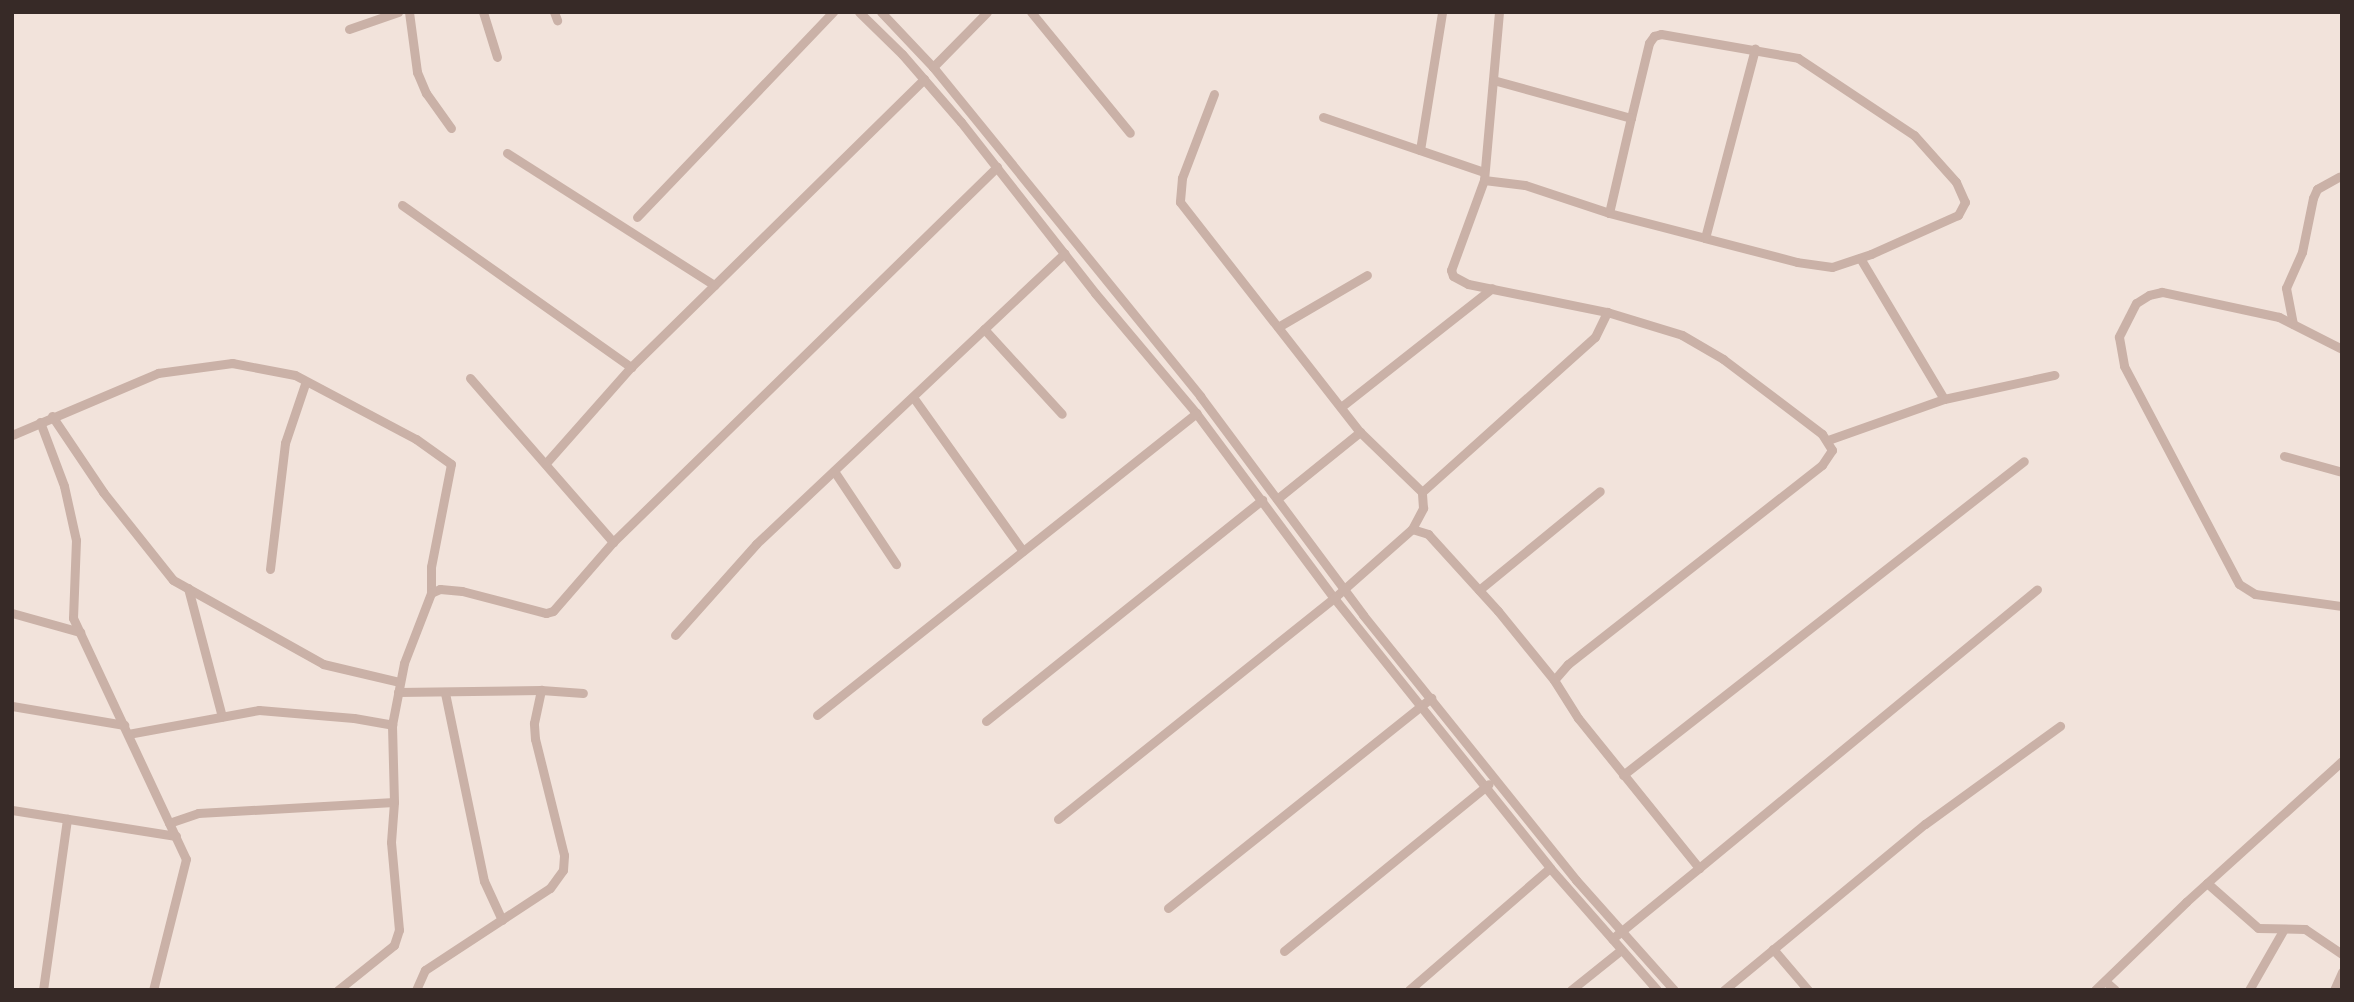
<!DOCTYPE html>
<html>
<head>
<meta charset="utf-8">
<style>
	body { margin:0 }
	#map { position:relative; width:2354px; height:1002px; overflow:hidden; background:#f2e3db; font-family:Arial,sans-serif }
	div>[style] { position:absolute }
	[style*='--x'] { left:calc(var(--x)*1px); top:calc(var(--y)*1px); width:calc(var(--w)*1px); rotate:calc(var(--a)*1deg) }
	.minor>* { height:9px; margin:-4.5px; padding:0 4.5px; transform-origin:4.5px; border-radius:4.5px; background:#cab1a7 }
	span { translate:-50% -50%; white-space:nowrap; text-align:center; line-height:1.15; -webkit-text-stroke:7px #faeee7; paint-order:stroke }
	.frame { position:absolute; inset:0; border:14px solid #372a27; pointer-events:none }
</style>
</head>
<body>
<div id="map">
	<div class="minor">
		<i style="--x:409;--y:12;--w:61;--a:82.4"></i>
		<i style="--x:417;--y:72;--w:23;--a:67"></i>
		<i style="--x:426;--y:93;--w:43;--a:54.5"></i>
		<i style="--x:483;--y:12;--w:47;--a:72.7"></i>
		<i style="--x:554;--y:12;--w:9;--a:69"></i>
		<i style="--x:859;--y:12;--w:60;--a:44.3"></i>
		<i style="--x:902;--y:54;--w:90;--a:49.1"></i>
		<i style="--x:961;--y:122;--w:217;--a:51.9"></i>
		<i style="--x:1095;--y:293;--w:157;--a:49.9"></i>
		<i style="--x:1196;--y:413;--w:231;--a:53.3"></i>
		<i style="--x:1334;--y:598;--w:346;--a:51.3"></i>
		<i style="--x:1550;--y:868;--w:162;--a:48.7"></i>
		<i style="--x:881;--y:12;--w:76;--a:46.6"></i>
		<i style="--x:933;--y:67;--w:424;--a:50.9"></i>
		<i style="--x:1200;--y:396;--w:273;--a:53.3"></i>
		<i style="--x:1363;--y:615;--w:340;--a:51.2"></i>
		<i style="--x:1576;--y:880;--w:147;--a:48.3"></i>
		<i style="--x:1031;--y:12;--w:156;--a:50.7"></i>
		<i style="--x:1499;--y:12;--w:169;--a:95.1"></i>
		<i style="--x:1484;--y:180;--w:96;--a:110.1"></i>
		<i style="--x:1451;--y:270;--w:6;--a:72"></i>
		<i style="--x:1453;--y:276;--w:17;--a:28"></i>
		<i style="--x:1468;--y:284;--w:142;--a:11.4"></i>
		<i style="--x:1607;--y:312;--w:78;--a:17"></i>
		<i style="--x:1682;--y:335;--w:48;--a:30.3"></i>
		<i style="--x:1723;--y:359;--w:124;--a:37.1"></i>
		<i style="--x:1822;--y:434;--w:19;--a:58"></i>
		<i style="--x:1832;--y:450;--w:18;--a:124"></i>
		<i style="--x:1822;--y:465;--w:323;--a:141.9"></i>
		<i style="--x:1568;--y:664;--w:21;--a:131"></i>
		<i style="--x:1554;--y:680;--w:45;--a:57.7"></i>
		<i style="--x:1578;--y:718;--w:193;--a:51.1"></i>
		<i style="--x:1699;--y:868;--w:112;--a:140.8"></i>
		<i style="--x:349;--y:29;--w:52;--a:-19.1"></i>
		<i style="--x:933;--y:67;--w:77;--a:-45.5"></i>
		<i style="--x:1214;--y:94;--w:90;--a:110.9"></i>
		<i style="--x:1182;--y:178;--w:24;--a:95"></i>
		<i style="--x:1180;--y:202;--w:292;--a:52"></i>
		<i style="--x:1323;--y:117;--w:170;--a:18.9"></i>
		<i style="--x:1631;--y:118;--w:77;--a:-76.5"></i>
		<i style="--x:1649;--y:43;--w:9;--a:-54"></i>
		<i style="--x:1654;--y:36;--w:7;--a:-16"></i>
		<i style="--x:1661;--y:34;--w:139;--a:9.9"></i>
		<i style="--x:1798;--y:58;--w:139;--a:33.6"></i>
		<i style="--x:1914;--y:135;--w:63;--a:48.2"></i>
		<i style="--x:1956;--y:182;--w:22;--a:66"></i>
		<i style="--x:1965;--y:202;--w:15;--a:118"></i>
		<i style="--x:1958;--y:215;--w:95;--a:155.9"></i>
		<i style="--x:1871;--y:254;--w:41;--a:161.6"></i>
		<i style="--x:1832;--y:267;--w:35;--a:-172"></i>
		<i style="--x:1797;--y:262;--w:95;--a:-165.4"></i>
		<i style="--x:1420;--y:150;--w:140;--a:-80.9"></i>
		<i style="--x:507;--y:153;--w:246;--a:32.5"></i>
		<i style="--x:1484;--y:180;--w:41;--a:7"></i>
		<i style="--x:1525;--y:185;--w:89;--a:18.4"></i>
		<i style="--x:1609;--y:213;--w:98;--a:-77"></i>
		<i style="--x:1631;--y:118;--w:143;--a:-164.6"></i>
		<i style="--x:402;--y:205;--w:281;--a:35.3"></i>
		<i style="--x:631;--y:367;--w:411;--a:-44.5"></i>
		<i style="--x:1609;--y:213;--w:99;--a:14.6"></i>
		<i style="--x:1705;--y:238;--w:196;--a:-75.2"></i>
		<i style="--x:637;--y:217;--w:284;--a:-46.3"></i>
		<i style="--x:1860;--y:258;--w:164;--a:59.2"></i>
		<i style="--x:2293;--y:324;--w:37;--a:-101"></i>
		<i style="--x:2286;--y:288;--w:39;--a:-66"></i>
		<i style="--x:2302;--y:252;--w:55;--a:-78.5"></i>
		<i style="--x:2313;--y:198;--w:10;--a:-66"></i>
		<i style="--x:2317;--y:189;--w:26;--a:-29"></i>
		<i style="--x:1278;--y:327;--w:103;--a:-30.3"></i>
		<i style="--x:984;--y:329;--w:115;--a:47.5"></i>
		<i style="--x:2342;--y:349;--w:71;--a:-153.1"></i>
		<i style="--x:2279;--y:317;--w:120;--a:-167.9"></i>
		<i style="--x:2162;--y:292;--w:13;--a:167"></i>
		<i style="--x:2149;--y:295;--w:15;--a:148"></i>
		<i style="--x:2136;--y:303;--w:38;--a:117"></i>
		<i style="--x:2119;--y:337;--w:29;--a:80"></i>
		<i style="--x:2124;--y:366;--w:246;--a:62.2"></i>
		<i style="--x:2239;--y:584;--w:19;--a:32"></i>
		<i style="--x:2255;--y:594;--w:88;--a:7.9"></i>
		<i style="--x:470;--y:378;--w:218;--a:48.9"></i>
		<i style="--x:913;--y:397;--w:189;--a:54.5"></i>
		<i style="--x:1341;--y:407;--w:192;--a:-38.2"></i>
		<i style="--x:52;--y:416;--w:92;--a:56.1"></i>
		<i style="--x:103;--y:492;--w:112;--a:51.5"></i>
		<i style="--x:173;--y:580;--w:172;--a:29.2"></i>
		<i style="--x:323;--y:664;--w:79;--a:13.2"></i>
		<i style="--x:40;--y:422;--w:68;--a:69.4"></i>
		<i style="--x:64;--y:486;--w:55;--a:77.5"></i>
		<i style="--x:76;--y:540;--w:78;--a:92.2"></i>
		<i style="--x:73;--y:618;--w:266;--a:64.9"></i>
		<i style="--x:186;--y:859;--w:135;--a:104.1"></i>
		<i style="--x:12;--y:435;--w:159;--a:-23"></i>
		<i style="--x:158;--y:373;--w:75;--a:-7.7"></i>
		<i style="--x:232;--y:363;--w:64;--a:10.8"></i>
		<i style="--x:295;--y:375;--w:137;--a:27.9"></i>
		<i style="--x:416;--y:439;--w:43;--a:35.5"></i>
		<i style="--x:451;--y:464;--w:105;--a:101"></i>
		<i style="--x:431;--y:567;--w:26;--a:90"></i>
		<i style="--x:1828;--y:440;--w:123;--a:-19.5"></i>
		<i style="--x:1944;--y:399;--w:113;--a:-12.3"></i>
		<i style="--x:2284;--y:456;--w:60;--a:15.4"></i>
		<i style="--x:546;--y:463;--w:128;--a:-48.5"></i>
		<i style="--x:834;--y:471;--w:112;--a:56.3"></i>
		<i style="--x:1277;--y:499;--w:107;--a:-38.9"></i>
		<i style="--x:1360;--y:432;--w:86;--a:44.1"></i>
		<i style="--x:1412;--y:529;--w:17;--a:17"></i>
		<i style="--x:1428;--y:534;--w:104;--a:47.7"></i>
		<i style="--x:1498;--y:611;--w:89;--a:50.9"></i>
		<i style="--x:270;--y:569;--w:127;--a:-83.2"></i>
		<i style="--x:285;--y:443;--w:65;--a:-71.3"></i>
		<i style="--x:188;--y:588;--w:133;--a:75.2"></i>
		<i style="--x:1479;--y:590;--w:156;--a:-39.3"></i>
		<i style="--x:12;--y:613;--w:71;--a:15.6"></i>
		<i style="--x:675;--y:635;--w:122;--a:-48.3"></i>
		<i style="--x:756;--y:544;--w:424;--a:-43.3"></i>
		<i style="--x:398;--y:692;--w:143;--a:-0.8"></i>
		<i style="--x:541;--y:690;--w:42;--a:4.1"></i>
		<i style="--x:445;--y:693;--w:192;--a:78.3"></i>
		<i style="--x:484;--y:881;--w:43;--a:65.2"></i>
		<i style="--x:12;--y:706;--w:114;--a:9.6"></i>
		<i style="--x:817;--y:715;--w:485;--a:-38.5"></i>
		<i style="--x:986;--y:721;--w:354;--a:-38.7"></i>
		<i style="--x:128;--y:734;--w:133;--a:-10.4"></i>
		<i style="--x:259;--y:710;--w:95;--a:4.8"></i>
		<i style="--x:354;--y:718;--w:39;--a:10"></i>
		<i style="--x:1623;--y:775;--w:509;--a:-38.06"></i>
		<i style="--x:12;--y:810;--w:166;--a:9"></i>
		<i style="--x:1058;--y:819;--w:354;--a:-38.7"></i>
		<i style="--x:1334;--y:598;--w:104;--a:-41.5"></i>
		<i style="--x:1412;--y:529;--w:24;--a:-62"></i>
		<i style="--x:1423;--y:508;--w:16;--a:-94"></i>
		<i style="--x:1422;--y:492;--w:232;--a:-41.9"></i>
		<i style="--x:1595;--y:337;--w:28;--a:-64"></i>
		<i style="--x:169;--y:823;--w:31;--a:-19"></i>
		<i style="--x:198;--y:813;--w:196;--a:-3.2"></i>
		<i style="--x:1699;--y:868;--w:438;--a:-39.5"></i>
		<i style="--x:2207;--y:883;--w:68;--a:41.4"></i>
		<i style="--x:2258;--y:928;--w:47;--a:1.2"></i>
		<i style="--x:2305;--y:929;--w:45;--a:34"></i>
		<i style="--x:1168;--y:908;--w:337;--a:-38.6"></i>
		<i style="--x:1773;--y:949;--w:54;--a:49.5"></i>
		<i style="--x:1284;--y:951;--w:264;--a:-39.2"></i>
		<i style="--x:2105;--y:981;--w:13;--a:42"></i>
		<i style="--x:43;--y:990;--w:173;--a:-82"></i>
		<i style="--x:338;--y:990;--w:72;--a:-38.8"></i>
		<i style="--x:394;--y:945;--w:16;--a:-72"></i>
		<i style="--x:399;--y:930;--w:88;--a:-95.2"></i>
		<i style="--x:391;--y:842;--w:40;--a:-85.7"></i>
		<i style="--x:394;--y:802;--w:77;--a:-91.5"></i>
		<i style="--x:392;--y:725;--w:63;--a:-79"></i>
		<i style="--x:404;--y:663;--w:75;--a:-68.9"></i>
		<i style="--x:431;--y:593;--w:10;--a:-24"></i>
		<i style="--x:440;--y:589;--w:22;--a:5"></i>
		<i style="--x:462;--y:591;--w:87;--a:14.7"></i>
		<i style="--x:546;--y:613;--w:7;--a:-16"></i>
		<i style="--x:553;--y:611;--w:91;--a:-49"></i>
		<i style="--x:613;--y:542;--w:537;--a:-44.32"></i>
		<i style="--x:416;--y:990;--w:22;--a:-66"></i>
		<i style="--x:425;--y:970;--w:149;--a:-33.3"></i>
		<i style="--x:550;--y:888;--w:22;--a:-54"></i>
		<i style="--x:563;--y:870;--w:15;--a:-86"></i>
		<i style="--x:564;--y:855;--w:120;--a:-104"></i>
		<i style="--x:535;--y:739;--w:16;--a:-94"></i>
		<i style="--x:534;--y:723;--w:34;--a:-78"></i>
		<i style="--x:1409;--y:990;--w:186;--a:-40.9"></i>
		<i style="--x:1571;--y:990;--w:64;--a:-38.7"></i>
		<i style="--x:1724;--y:990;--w:261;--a:-39.6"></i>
		<i style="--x:1925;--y:824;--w:167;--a:-36"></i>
		<i style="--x:2095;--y:990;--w:127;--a:-44"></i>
		<i style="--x:2186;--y:902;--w:210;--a:-42.1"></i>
		<i style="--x:2249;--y:990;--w:70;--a:-60.2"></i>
		<i style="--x:2334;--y:990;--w:20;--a:-66"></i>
	</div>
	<div class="frame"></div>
</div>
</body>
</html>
